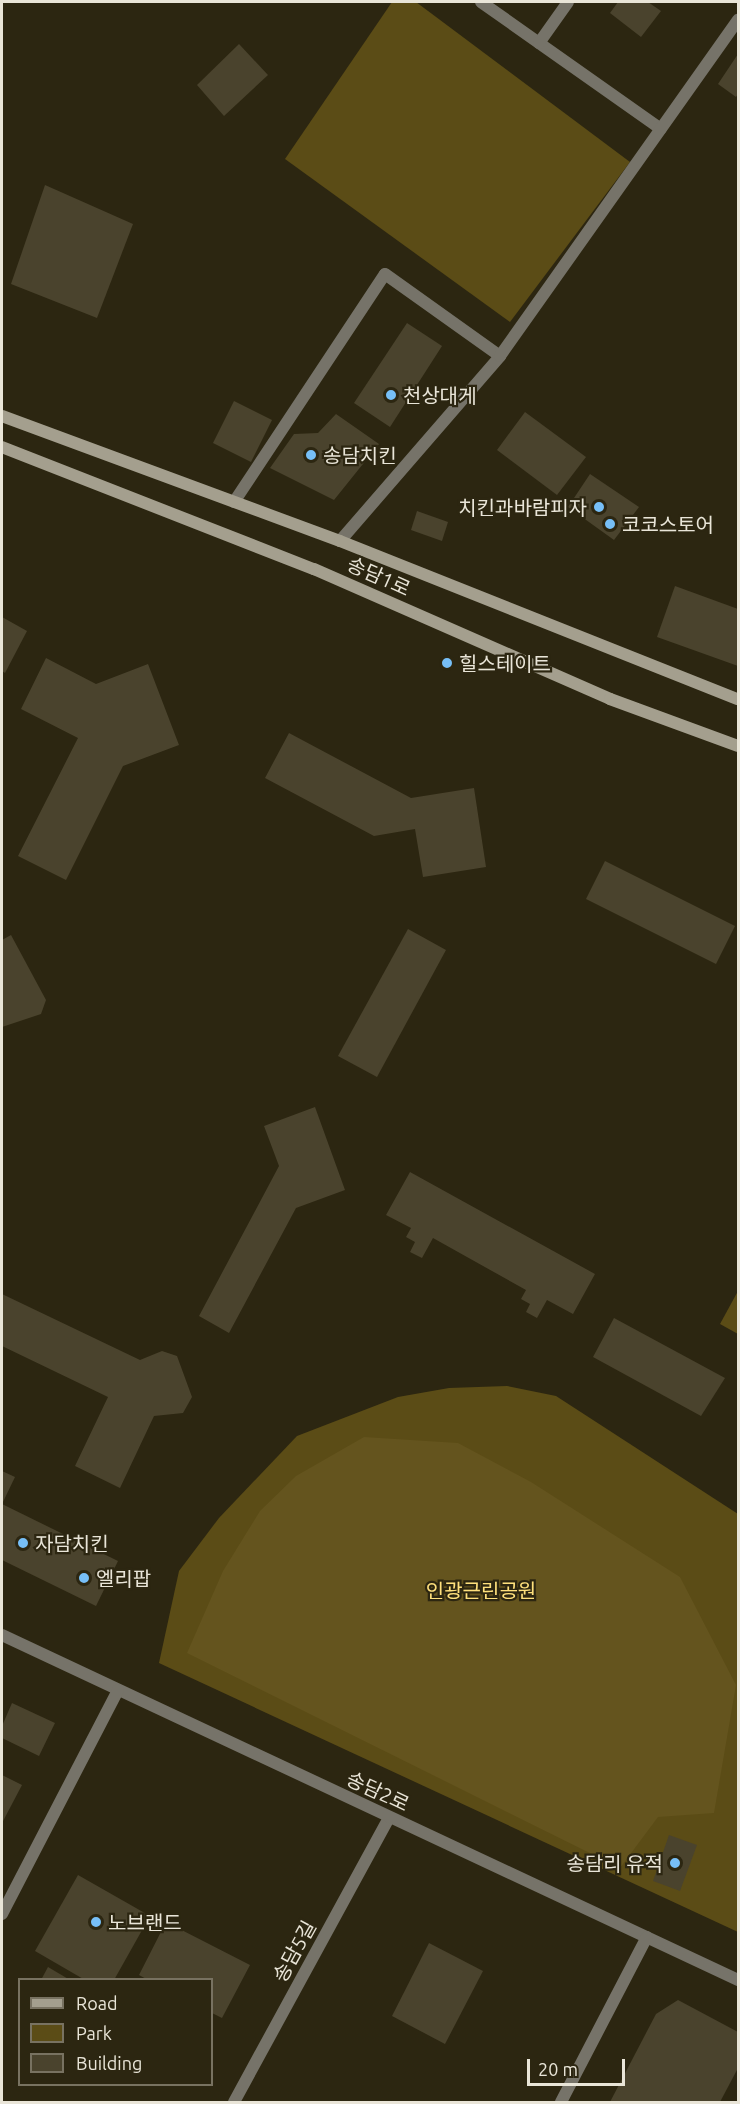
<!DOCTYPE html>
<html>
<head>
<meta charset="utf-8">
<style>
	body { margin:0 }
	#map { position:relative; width:740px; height:2104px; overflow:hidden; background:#2c2611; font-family:Ubuntu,"Noto Sans KR",sans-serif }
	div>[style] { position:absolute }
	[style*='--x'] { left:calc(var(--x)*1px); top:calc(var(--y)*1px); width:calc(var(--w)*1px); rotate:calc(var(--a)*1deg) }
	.green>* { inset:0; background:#5b4c16 }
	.forest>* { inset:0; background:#64541e }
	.building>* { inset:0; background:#4a432d }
	.service>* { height:12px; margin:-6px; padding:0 6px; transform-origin:6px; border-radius:6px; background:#767369 }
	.minor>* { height:12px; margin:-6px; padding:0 6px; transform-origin:6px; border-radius:6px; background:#767369 }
	.secondary>* { height:12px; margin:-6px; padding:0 6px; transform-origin:6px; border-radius:6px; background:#a49f8e }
	.dots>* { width:16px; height:16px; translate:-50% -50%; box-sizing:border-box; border:3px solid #2c2611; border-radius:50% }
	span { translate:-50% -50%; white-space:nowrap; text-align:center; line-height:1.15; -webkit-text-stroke:4.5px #2c2611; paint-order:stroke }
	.poi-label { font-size:20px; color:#e9e5d8 }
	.left { translate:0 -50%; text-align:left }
	.right { translate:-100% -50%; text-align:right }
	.street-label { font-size:20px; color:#e9e5d8 }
	.park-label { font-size:20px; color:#fee07c }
	.frame { position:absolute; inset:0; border:3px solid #e9e5d8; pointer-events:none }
	.legend { position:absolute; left:18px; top:1978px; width:195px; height:108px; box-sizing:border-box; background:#2c2611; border:2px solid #787261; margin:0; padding:8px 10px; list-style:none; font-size:18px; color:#e9e5d8 }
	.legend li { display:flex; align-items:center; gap:12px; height:30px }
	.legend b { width:30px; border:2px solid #787261 }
	.scale { position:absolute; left:527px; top:2059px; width:98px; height:27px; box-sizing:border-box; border:3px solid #e9e5d8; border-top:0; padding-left:8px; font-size:18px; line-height:21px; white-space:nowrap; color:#e9e5d8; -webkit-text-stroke:4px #2c2611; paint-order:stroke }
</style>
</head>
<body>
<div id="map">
	<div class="green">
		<i style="clip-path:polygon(392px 2px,416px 2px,630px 162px,510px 322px,285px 159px)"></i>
		<i style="clip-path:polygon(738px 1291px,738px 1334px,720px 1324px)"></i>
		<i style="clip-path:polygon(507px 1386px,556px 1396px,738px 1514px,738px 1932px,159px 1663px,179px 1571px,219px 1518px,297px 1436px,398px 1397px,449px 1388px)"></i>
	</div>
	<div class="forest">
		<i style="clip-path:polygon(364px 1437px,458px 1443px,531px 1482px,680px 1577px,736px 1685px,714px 1813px,658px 1817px,620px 1868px,187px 1653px,223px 1571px,260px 1511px,296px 1476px)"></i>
	</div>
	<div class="building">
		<i style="clip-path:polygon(618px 2px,648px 2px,661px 11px,641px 37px,610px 13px)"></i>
		<i style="clip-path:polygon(239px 44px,268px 75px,224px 116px,197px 85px)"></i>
		<i style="clip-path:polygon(738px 54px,738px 94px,736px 97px,718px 84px)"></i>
		<i style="clip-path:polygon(45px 185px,133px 224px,97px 318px,11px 284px)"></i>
		<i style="clip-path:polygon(407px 323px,442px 346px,390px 427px,354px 403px)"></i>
		<i style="clip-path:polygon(234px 401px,272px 420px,251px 462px,213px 443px)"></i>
		<i style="clip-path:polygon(525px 412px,586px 457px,557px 495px,497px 450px)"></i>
		<i style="clip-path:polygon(336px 414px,379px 444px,334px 500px,270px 468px,294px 434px,318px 433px)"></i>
		<i style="clip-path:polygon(590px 474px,639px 507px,614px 540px,568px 507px)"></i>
		<i style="clip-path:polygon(417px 511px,448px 522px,442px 541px,411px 530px)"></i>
		<i style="clip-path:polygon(675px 586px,738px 609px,738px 666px,657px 637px)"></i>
		<i style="clip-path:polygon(2px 617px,27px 631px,5px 673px,2px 671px)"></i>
		<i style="clip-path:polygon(46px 658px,96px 684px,148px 664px,179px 745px,123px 766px,66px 880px,18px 856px,78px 738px,21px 709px)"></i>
		<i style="clip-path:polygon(289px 733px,411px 798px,474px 788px,486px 867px,423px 877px,415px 829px,374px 836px,265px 778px)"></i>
		<i style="clip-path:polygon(605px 861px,735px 926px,716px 964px,586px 899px)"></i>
		<i style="clip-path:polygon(408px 929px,446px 950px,377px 1077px,338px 1056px)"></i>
		<i style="clip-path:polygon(11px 935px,46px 1000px,41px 1014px,2px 1027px,2px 940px)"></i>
		<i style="clip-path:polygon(315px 1107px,345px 1190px,296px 1208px,229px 1333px,199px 1316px,279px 1166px,264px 1126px)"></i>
		<i style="clip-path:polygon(410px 1172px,595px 1274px,573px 1314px,547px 1300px,537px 1318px,526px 1312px,530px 1304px,521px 1299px,526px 1290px,433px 1238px,422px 1258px,410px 1252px,415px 1242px,406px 1237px,411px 1228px,386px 1215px)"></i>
		<i style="clip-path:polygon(2px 1294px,140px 1360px,162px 1351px,177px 1356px,192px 1397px,183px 1413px,154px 1416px,120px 1488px,75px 1466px,108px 1397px,2px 1346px)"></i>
		<i style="clip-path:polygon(614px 1318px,725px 1378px,701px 1416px,593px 1357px)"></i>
		<i style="clip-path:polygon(2px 1471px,15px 1477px,2px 1504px)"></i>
		<i style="clip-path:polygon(2px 1504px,118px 1561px,96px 1606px,2px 1560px)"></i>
		<i style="clip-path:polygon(12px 1703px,55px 1723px,39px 1756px,2px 1738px,2px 1726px)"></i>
		<i style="clip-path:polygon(2px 1775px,22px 1785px,2px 1823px)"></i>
		<i style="clip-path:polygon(669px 1835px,697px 1845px,680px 1891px,653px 1881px)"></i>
		<i style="clip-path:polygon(78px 1875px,150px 1916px,114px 1980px,85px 1980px,35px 1951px)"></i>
		<i style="clip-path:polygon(166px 1922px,250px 1965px,222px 2018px,212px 2013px,212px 1980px,148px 1980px,139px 1975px)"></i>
		<i style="clip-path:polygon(429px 1943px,483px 1971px,445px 2044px,392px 2016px)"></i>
		<i style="clip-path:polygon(48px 1967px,70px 1980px,41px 1980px)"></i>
		<i style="clip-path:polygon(678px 2000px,738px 2032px,738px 2068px,720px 2102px,610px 2102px,656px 2014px)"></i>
	</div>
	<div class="service">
		<i style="--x:234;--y:502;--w:273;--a:-56.5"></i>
		<i style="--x:385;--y:274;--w:141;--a:35.5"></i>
		<i style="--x:234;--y:2102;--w:324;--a:-61.4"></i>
	</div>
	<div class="minor">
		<i style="--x:481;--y:2;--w:220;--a:35.2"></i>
		<i style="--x:539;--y:43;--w:50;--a:-54.7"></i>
		<i style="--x:340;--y:541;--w:245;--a:-49.1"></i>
		<i style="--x:500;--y:356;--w:412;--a:-54.7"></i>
		<i style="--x:2;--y:1635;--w:813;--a:25.11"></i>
		<i style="--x:2;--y:1914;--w:252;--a:-62.6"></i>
		<i style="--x:561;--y:2102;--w:186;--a:-62.5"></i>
	</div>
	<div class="secondary">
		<i style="--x:2;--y:416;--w:360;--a:20.3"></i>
		<i style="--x:340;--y:541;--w:428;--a:21.7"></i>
		<i style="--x:2;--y:447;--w:335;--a:21.4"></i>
		<i style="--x:314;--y:569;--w:323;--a:23.7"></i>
		<i style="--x:610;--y:699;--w:136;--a:20.2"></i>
	</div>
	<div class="dots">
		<i style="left:391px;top:395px;background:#77bff7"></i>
		<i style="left:311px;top:455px;background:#77bff7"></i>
		<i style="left:599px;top:507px;background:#77bff7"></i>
		<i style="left:610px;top:524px;background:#77bff7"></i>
		<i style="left:447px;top:663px;background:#77bff7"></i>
		<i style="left:23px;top:1543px;background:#77bff7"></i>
		<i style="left:84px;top:1578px;background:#77bff7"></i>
		<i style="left:675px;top:1863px;background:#77bff7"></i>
		<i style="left:96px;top:1922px;background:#77bff7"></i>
	</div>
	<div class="poi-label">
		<span class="left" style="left:403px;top:395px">천상대게</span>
		<span class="left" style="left:323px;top:455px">송담치킨</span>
		<span class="right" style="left:587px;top:507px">치킨과바람피자</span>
		<span class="left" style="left:622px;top:524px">코코스토어</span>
		<span class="left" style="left:459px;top:663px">힐스테이트</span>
		<span class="left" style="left:35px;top:1543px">자담치킨</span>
		<span class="left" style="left:96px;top:1578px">엘리팝</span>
		<span class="right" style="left:663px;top:1863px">송담리 유적</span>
		<span class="left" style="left:108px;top:1922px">노브랜드</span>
	</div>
	<div class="street-label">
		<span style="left:379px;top:576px;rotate:24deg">송담1로</span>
		<span style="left:378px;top:1791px;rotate:25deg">송담2로</span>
		<span style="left:294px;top:1951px;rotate:-61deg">송담5길</span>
	</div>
	<div class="park-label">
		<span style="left:481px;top:1590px">인광근린공원</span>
	</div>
	<div class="frame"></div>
	<ul class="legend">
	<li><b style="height:8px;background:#a49f8e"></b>Road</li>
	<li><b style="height:16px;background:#5b4c16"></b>Park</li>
	<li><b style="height:16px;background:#4a432d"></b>Building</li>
	</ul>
	<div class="scale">20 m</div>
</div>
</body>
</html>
